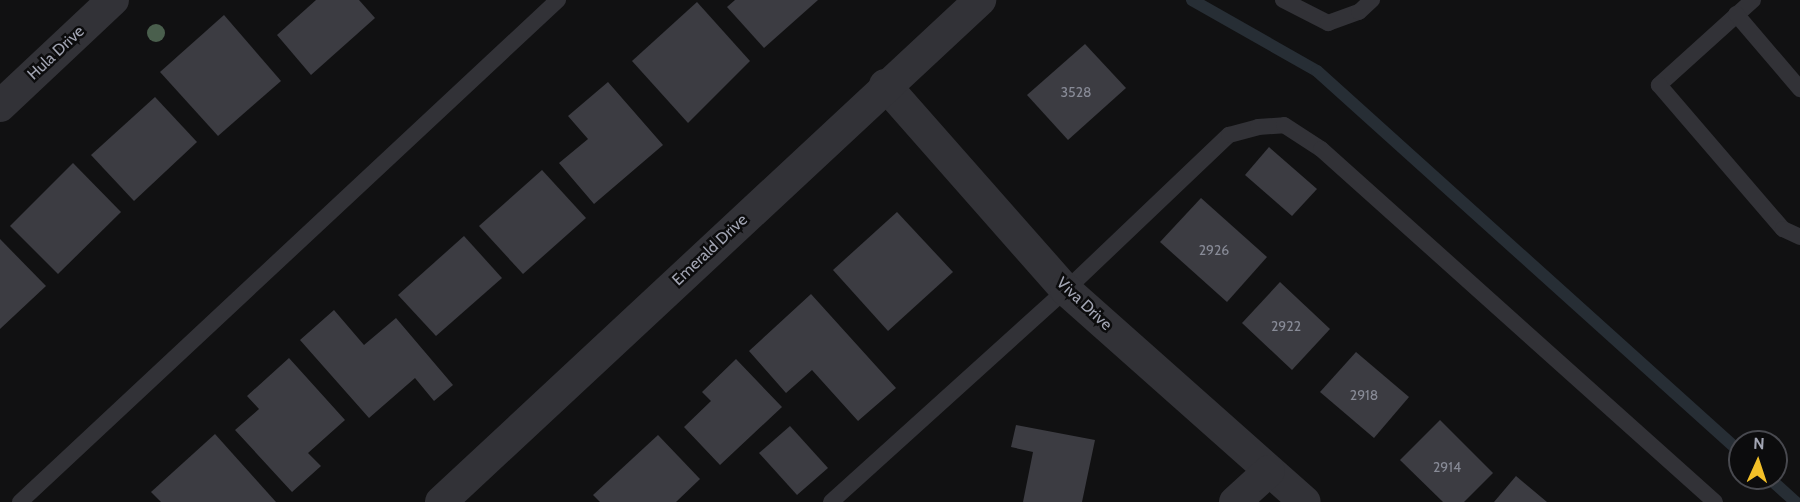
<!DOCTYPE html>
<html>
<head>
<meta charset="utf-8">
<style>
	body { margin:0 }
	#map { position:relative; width:1800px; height:502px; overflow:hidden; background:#111112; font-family:Cabin,sans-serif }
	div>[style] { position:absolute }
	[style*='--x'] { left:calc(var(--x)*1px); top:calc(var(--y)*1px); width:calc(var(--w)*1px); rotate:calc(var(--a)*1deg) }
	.stream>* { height:12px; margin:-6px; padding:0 6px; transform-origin:6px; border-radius:6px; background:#272e35 }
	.building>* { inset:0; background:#3c3c42 }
	.lane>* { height:16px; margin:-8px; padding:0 8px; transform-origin:8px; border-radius:8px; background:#323237 }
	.street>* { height:32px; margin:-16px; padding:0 16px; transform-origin:16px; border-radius:16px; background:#323237 }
	.trees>* { width:18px; height:18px; margin:-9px; border-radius:50%; background:#4a5f4d }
	span { translate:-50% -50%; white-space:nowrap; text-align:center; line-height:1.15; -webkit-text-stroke:5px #0c0c0d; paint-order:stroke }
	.number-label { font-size:14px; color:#888b97 }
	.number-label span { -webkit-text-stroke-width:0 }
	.street-label { font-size:16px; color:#a2a5b3 }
	.north { position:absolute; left:1728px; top:430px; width:60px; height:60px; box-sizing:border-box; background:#0c0c0d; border:2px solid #48494f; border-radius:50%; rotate:3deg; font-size:16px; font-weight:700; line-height:24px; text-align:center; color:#a2a5b3 }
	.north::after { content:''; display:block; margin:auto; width:21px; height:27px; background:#f3c028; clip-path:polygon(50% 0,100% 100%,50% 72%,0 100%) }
</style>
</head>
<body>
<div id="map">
	<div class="stream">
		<i style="--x:1192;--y:0;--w:144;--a:29.6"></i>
		<i style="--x:1317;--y:71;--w:569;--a:42.01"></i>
		<i style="--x:1769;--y:478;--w:36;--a:42"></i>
	</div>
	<div class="building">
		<i style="clip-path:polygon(316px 0,359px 0,375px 18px,311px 75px,277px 35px)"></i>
		<i style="clip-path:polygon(735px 0,818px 0,764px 48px,727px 7px)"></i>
		<i style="clip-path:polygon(697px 2px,750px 61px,688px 123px,632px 61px)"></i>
		<i style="clip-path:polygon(224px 15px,281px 81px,218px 136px,160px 72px)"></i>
		<i style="clip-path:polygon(1085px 44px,1126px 88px,1068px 140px,1027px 95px)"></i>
		<i style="clip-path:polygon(608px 82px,663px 145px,594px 204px,559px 163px,588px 139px,568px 116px)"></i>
		<i style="clip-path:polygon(155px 97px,197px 142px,134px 201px,91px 155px)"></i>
		<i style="clip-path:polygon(1269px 147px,1317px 189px,1292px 216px,1245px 175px)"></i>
		<i style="clip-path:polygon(73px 163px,121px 212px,58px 274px,10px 226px)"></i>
		<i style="clip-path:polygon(542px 170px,586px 218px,523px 274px,479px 226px)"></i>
		<i style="clip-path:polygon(1201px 198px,1267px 257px,1227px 302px,1160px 242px)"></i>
		<i style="clip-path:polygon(897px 212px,953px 272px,888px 331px,833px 270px)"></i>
		<i style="clip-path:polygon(464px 236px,502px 278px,436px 336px,398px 295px)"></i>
		<i style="clip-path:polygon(0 239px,46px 286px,0 329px)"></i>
		<i style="clip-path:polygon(1280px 282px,1330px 329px,1292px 370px,1242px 323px)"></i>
		<i style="clip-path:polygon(811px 294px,896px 388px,858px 421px,812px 370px,786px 393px,749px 351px)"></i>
		<i style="clip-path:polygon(334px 310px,364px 345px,396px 318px,453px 385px,434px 401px,415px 378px,369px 418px,300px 340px)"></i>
		<i style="clip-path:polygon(1356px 352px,1409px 397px,1374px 438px,1320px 392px)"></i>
		<i style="clip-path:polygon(289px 358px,345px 420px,308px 453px,321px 466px,292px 492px,235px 430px,259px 409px,247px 396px)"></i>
		<i style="clip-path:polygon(736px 359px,782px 407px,720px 465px,684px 427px,711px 401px,702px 392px)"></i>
		<i style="clip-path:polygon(1440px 420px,1493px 473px,1464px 502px,1443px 502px,1400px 460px)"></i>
		<i style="clip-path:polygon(1016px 425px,1095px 440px,1082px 502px,1023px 502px,1033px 452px,1011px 447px)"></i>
		<i style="clip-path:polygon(790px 426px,828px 468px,797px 495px,759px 453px)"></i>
		<i style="clip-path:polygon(215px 434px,276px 502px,161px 502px,151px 492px)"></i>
		<i style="clip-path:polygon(658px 435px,700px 479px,676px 502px,600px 502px,593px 495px)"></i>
		<i style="clip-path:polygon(1516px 476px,1547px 502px,1494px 502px)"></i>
	</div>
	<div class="lane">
		<i style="--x:1283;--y:0;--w:51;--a:27.1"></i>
		<i style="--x:1328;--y:23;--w:33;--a:-20"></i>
		<i style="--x:1359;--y:12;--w:18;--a:-43"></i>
		<i style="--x:1753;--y:0;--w:127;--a:137.9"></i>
		<i style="--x:1659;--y:85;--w:190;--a:49.3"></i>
		<i style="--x:1783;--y:229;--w:19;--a:25"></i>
		<i style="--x:1736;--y:14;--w:99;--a:49.5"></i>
		<i style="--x:20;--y:502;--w:736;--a:-43.02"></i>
		<i style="--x:831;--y:502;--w:316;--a:-42.1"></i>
		<i style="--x:1066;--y:290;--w:225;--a:-43.6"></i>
		<i style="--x:1229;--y:135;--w:30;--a:-15"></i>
		<i style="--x:1258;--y:127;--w:26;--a:-4"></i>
		<i style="--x:1284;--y:125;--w:44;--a:33"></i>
		<i style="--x:1321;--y:149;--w:529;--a:41.86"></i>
	</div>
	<div class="street">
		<i style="--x:885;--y:85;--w:273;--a:48.6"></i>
		<i style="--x:1066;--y:290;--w:319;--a:41.6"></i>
		<i style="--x:0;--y:106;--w:155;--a:-43.2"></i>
		<i style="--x:441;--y:502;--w:737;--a:-42.96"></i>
		<i style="--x:1235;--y:502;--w:46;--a:-42.4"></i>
	</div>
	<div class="trees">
		<i style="left:156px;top:33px"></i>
	</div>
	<div class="number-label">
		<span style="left:1076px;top:92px">3528</span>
		<span style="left:1214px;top:250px">2926</span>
		<span style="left:1286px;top:326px">2922</span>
		<span style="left:1364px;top:395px">2918</span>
		<span style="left:1447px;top:467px">2914</span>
	</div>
	<div class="street-label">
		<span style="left:56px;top:53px;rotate:-43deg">Hula Drive</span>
		<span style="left:710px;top:250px;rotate:-43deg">Emerald Drive</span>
		<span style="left:1084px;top:304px;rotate:43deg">Viva Drive</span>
	</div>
	<div class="north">N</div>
</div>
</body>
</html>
